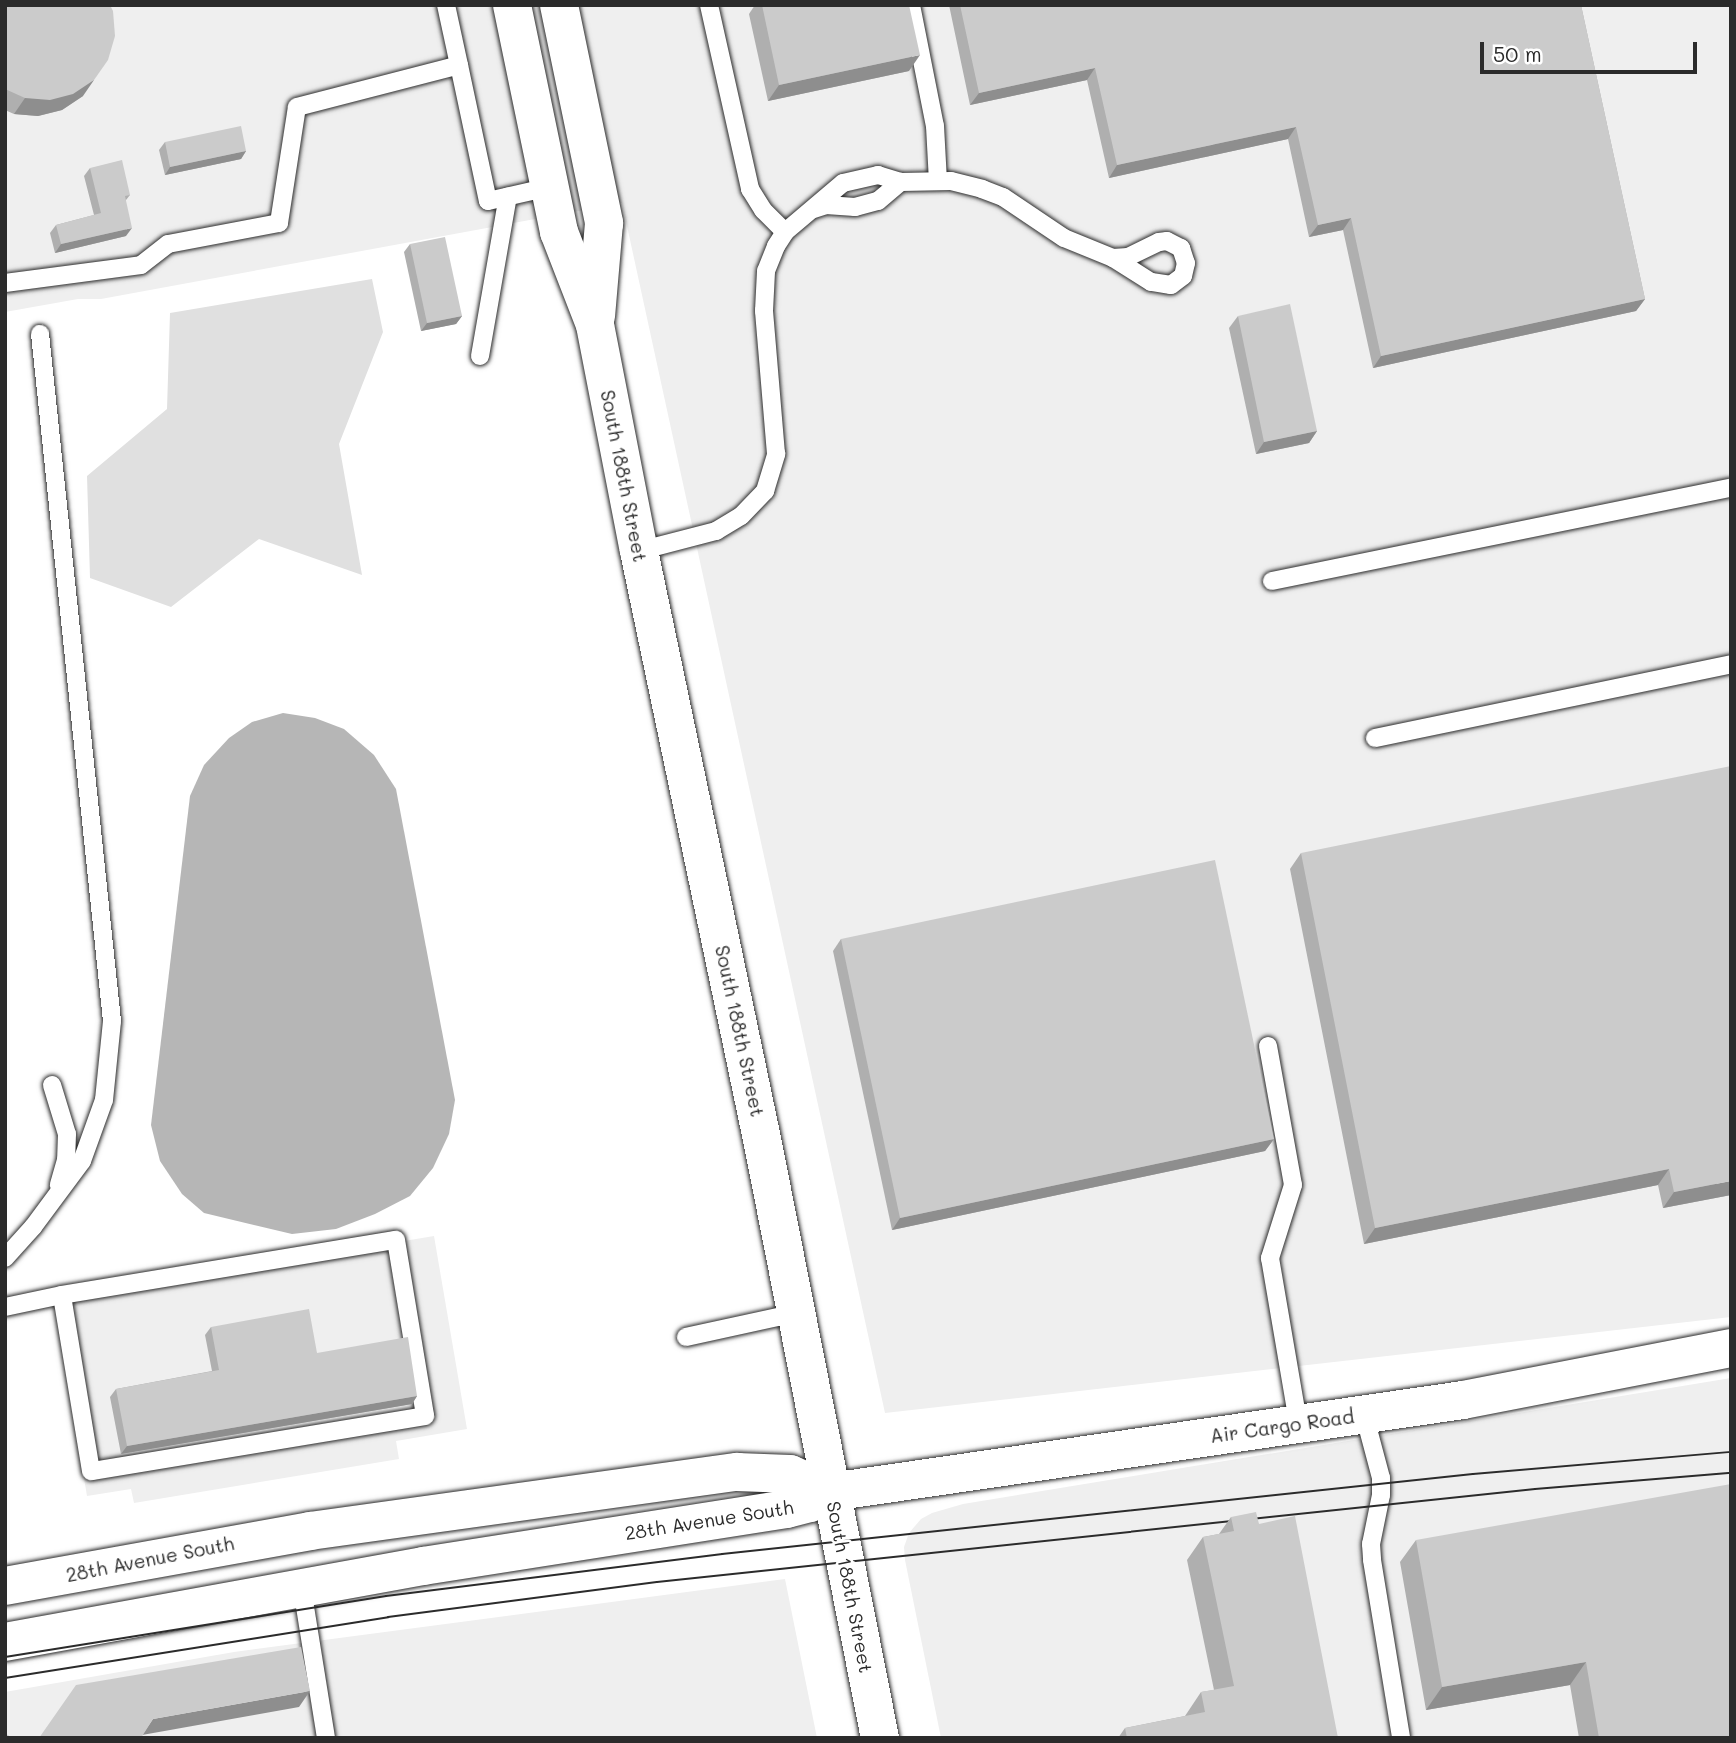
<!DOCTYPE html>
<html>
<head>
<meta charset="utf-8">
<style>
	body { margin:0 }
	#map { position:relative; width:1736px; height:1743px; overflow:hidden; background:#fff; font-family:Mali,sans-serif }
	div>[style] { position:absolute }
	[style*='--x'] { left:calc(var(--x)*1px); top:calc(var(--y)*1px); width:calc(var(--w)*1px); rotate:calc(var(--a)*1deg) }
	.built>* { inset:0; background:#efefef }
	.green>* { inset:0; background:#e0e0e0 }
	.water>* { inset:0; background:#b6b6b6 }
	.roads { filter:drop-shadow(0 0 2px #2b2b2b) drop-shadow(0 0 2px #2b2b2b) }
	.service>* { height:18px; margin:-9px; padding:0 9px; transform-origin:9px; border-radius:9px; background:#fff }
	.tertiary>* { height:38px; margin:-19px; padding:0 19px; transform-origin:19px; border-radius:19px; background:#fff }
	.secondary>* { height:38px; margin:-19px; padding:0 19px; transform-origin:19px; border-radius:19px; background:#fff }
	.primary>* { height:38px; margin:-19px; padding:0 19px; transform-origin:19px; border-radius:19px; background:#fff }
	.tram>* { height:2px; margin:-1px; padding:0 1px; transform-origin:1px; border-radius:1px; background:#2b2b2b }
	.wall>* { inset:0; background:#afafaf }
	.shaded-wall>* { inset:0; background:#8e8e8e }
	.building>* { inset:0; background:#cbcbcb }
	span { translate:-50% -50%; white-space:nowrap; text-align:center; line-height:1.15; -webkit-text-stroke:5px #fff; paint-order:stroke }
	.street-label { font-size:19px; color:#2b2b2b }
	.frame { position:absolute; inset:0; border:7px solid #2b2b2b; pointer-events:none }
	.scale { position:absolute; left:1480px; top:42px; width:217px; height:32px; box-sizing:border-box; border:4px solid #2b2b2b; border-top:0; padding-left:9px; font-size:21px; line-height:24px; white-space:nowrap; color:#2b2b2b; -webkit-text-stroke:5px #fff; paint-order:stroke }
</style>
</head>
<body>
<div id="map">
	<div class="built">
		<i style="clip-path:polygon(5px 5px,1731px 5px,1731px 1317px,885px 1413px,622px 203px,101px 299px,78px 299px,5px 312px)"></i>
		<i style="clip-path:polygon(402px 1229px,404px 1241px,434px 1236px,467px 1429px,396px 1441px,399px 1459px,134px 1503px,131px 1489px,87px 1496px,52px 1288px)"></i>
		<i style="clip-path:polygon(1731px 1378px,1731px 1738px,941px 1738px,905px 1560px,904px 1547px,909px 1533px,921px 1519px,932px 1513px,963px 1504px)"></i>
		<i style="clip-path:polygon(785px 1579px,817px 1738px,5px 1738px,5px 1692px,234px 1652px)"></i>
	</div>
	<div class="green">
		<i style="clip-path:polygon(372px 279px,383px 332px,339px 444px,362px 575px,259px 539px,171px 607px,90px 578px,87px 476px,167px 409px,170px 313px)"></i>
	</div>
	<div class="water">
		<i style="clip-path:polygon(283px 713px,315px 718px,344px 729px,374px 755px,396px 789px,455px 1100px,449px 1134px,433px 1168px,410px 1196px,375px 1214px,336px 1229px,292px 1234px,204px 1213px,182px 1194px,160px 1161px,151px 1125px,190px 796px,204px 765px,229px 738px,252px 722px)"></i>
	</div>
	<div class="roads">
		<div class="service">
			<i style="--x:446;--y:5;--w:61;--a:77.8"></i>
			<i style="--x:709;--y:5;--w:189;--a:77.4"></i>
			<i style="--x:750;--y:189;--w:25;--a:58"></i>
			<i style="--x:763;--y:210;--w:31;--a:45"></i>
			<i style="--x:911;--y:5;--w:123;--a:78.8"></i>
			<i style="--x:935;--y:126;--w:55;--a:86.9"></i>
			<i style="--x:814;--y:209;--w:13;--a:-18"></i>
			<i style="--x:826;--y:205;--w:29;--a:4"></i>
			<i style="--x:855;--y:207;--w:24;--a:-15"></i>
			<i style="--x:878;--y:201;--w:30;--a:-40"></i>
			<i style="--x:1167;--y:241;--w:16;--a:27"></i>
			<i style="--x:1181;--y:248;--w:16;--a:72"></i>
			<i style="--x:1186;--y:263;--w:13;--a:103"></i>
			<i style="--x:1183;--y:276;--w:15;--a:143"></i>
			<i style="--x:1171;--y:285;--w:20;--a:-171"></i>
			<i style="--x:1151;--y:282;--w:45;--a:-147.7"></i>
			<i style="--x:1113;--y:258;--w:15;--a:-4"></i>
			<i style="--x:1128;--y:257;--w:34;--a:-26"></i>
			<i style="--x:1159;--y:242;--w:8;--a:-7"></i>
			<i style="--x:5;--y:283;--w:137;--a:-7.5"></i>
			<i style="--x:141;--y:265;--w:34;--a:-38"></i>
			<i style="--x:168;--y:244;--w:113;--a:-10.7"></i>
			<i style="--x:279;--y:223;--w:117;--a:-81.2"></i>
			<i style="--x:297;--y:107;--w:167;--a:-14.5"></i>
			<i style="--x:459;--y:65;--w:139;--a:78"></i>
			<i style="--x:488;--y:201;--w:63;--a:-12.9"></i>
			<i style="--x:480;--y:356;--w:162;--a:-80.1"></i>
			<i style="--x:639;--y:551;--w:80;--a:-14.6"></i>
			<i style="--x:716;--y:531;--w:29;--a:-31"></i>
			<i style="--x:741;--y:516;--w:35;--a:-46"></i>
			<i style="--x:765;--y:491;--w:39;--a:-73"></i>
			<i style="--x:776;--y:454;--w:144;--a:-94.8"></i>
			<i style="--x:764;--y:311;--w:40;--a:-87.1"></i>
			<i style="--x:766;--y:271;--w:27;--a:-68"></i>
			<i style="--x:776;--y:246;--w:17;--a:-57"></i>
			<i style="--x:785;--y:232;--w:76;--a:-40.2"></i>
			<i style="--x:843;--y:183;--w:36;--a:-13"></i>
			<i style="--x:878;--y:175;--w:24;--a:17"></i>
			<i style="--x:901;--y:182;--w:50;--a:-1.1"></i>
			<i style="--x:951;--y:181;--w:32;--a:14"></i>
			<i style="--x:982;--y:189;--w:22;--a:21"></i>
			<i style="--x:1003;--y:197;--w:73;--a:33.9"></i>
			<i style="--x:1064;--y:238;--w:53;--a:22.2"></i>
			<i style="--x:1272;--y:581;--w:468;--a:-11.5"></i>
			<i style="--x:1375;--y:738;--w:364;--a:-11.7"></i>
			<i style="--x:1268;--y:1046;--w:141;--a:79.8"></i>
			<i style="--x:1293;--y:1185;--w:77;--a:107.5"></i>
			<i style="--x:1270;--y:1258;--w:166;--a:80.3"></i>
			<i style="--x:52;--y:1085;--w:51;--a:73"></i>
			<i style="--x:67;--y:1134;--w:26;--a:92"></i>
			<i style="--x:66;--y:1160;--w:26;--a:106"></i>
			<i style="--x:5;--y:1258;--w:42;--a:-47.9"></i>
			<i style="--x:33;--y:1227;--w:82;--a:-53.4"></i>
			<i style="--x:82;--y:1161;--w:65;--a:-70.2"></i>
			<i style="--x:104;--y:1100;--w:79;--a:-84.2"></i>
			<i style="--x:112;--y:1021;--w:691;--a:-95.98"></i>
			<i style="--x:5;--y:1307;--w:58;--a:-11.9"></i>
			<i style="--x:62;--y:1295;--w:338;--a:-9.4"></i>
			<i style="--x:396;--y:1240;--w:178;--a:80.6"></i>
			<i style="--x:425;--y:1416;--w:338;--a:170.6"></i>
			<i style="--x:91;--y:1471;--w:178;--a:-99.4"></i>
			<i style="--x:686;--y:1337;--w:113;--a:-12.3"></i>
			<i style="--x:1364;--y:1414;--w:66;--a:75.1"></i>
			<i style="--x:1381;--y:1478;--w:17;--a:90"></i>
			<i style="--x:1381;--y:1495;--w:50;--a:101.5"></i>
			<i style="--x:1371;--y:1544;--w:16;--a:86"></i>
			<i style="--x:1372;--y:1560;--w:180;--a:80.7"></i>
			<i style="--x:302;--y:1588;--w:152;--a:80.9"></i>
		</div>
		<div class="tertiary">
			<i style="--x:831;--y:1492;--w:639;--a:-8.28"></i>
			<i style="--x:1463;--y:1400;--w:273;--a:-11"></i>
		</div>
		<div class="secondary">
			<i style="--x:5;--y:1586;--w:310;--a:-10.2"></i>
			<i style="--x:310;--y:1531;--w:431;--a:-7.9"></i>
			<i style="--x:737;--y:1472;--w:53;--a:2.2"></i>
			<i style="--x:790;--y:1474;--w:45;--a:23.7"></i>
			<i style="--x:5;--y:1642;--w:425;--a:-10.3"></i>
			<i style="--x:423;--y:1566;--w:368;--a:-8.9"></i>
			<i style="--x:787;--y:1509;--w:24;--a:-15"></i>
			<i style="--x:810;--y:1503;--w:24;--a:-28"></i>
		</div>
		<div class="primary">
			<i style="--x:512;--y:5;--w:232;--a:78.3"></i>
			<i style="--x:559;--y:232;--w:100;--a:68.8"></i>
			<i style="--x:595;--y:325;--w:230;--a:79"></i>
			<i style="--x:639;--y:551;--w:601;--a:78.19"></i>
			<i style="--x:762;--y:1139;--w:611;--a:78.86"></i>
			<i style="--x:559;--y:5;--w:223;--a:78.3"></i>
			<i style="--x:604;--y:223;--w:93;--a:94.9"></i>
		</div>
	</div>
	<div class="tram">
		<i style="--x:5;--y:1657;--w:386;--a:-9.1"></i>
		<i style="--x:386;--y:1596;--w:339;--a:-7.1"></i>
		<i style="--x:722;--y:1554;--w:755;--a:-6.08"></i>
		<i style="--x:1473;--y:1474;--w:259;--a:-4.9"></i>
		<i style="--x:5;--y:1678;--w:388;--a:-9"></i>
		<i style="--x:388;--y:1617;--w:271;--a:-7.4"></i>
		<i style="--x:657;--y:1582;--w:883;--a:-6.05"></i>
		<i style="--x:1535;--y:1489;--w:197;--a:-4.7"></i>
	</div>
	<div class="wall">
		<i style="clip-path:polygon(5px 5px,83px 96px,62px 110px,38px 116px,14px 114px,5px 110px)"></i>
		<i style="clip-path:polygon(755px 5px,909px 5px,909px 71px,768px 101px,749px 14px)"></i>
		<i style="clip-path:polygon(949px 5px,1581px 5px,1645px 299px,1636px 311px,1373px 368px,1343px 230px,1309px 237px,1288px 139px,1109px 178px,1087px 80px,970px 105px)"></i>
		<i style="clip-path:polygon(165px 142px,246px 151px,241px 159px,165px 175px,159px 150px)"></i>
		<i style="clip-path:polygon(90px 168px,130px 195px,126px 200px,126px 236px,55px 253px,50px 233px,56px 225px,94px 215px,84px 176px)"></i>
		<i style="clip-path:polygon(410px 244px,462px 316px,456px 324px,421px 331px,404px 252px)"></i>
		<i style="clip-path:polygon(1238px 316px,1317px 431px,1309px 443px,1256px 454px,1229px 328px)"></i>
		<i style="clip-path:polygon(1301px 853px,1731px 1195px,1663px 1208px,1658px 1185px,1364px 1244px,1290px 869px)"></i>
		<i style="clip-path:polygon(841px 939px,1274px 1139px,1265px 1151px,892px 1230px,833px 951px)"></i>
		<i style="clip-path:polygon(211px 1327px,317px 1353px,417px 1396px,412px 1404px,121px 1454px,110px 1397px,116px 1389px,212px 1371px,205px 1335px)"></i>
		<i style="clip-path:polygon(1231px 1517px,1259px 1524px,1338px 1738px,1118px 1738px,1125px 1728px,1185px 1716px,1201px 1692px,1214px 1690px,1187px 1560px,1203px 1537px,1219px 1534px)"></i>
		<i style="clip-path:polygon(1416px 1540px,1731px 1738px,1579px 1738px,1570px 1685px,1426px 1710px,1400px 1562px)"></i>
	</div>
	<div class="shaded-wall">
		<i style="clip-path:polygon(920px 55px,909px 71px,768px 101px,779px 85px)"></i>
		<i style="clip-path:polygon(1095px 68px,1087px 80px,970px 105px,979px 93px)"></i>
		<i style="clip-path:polygon(94px 80px,83px 96px,62px 110px,38px 116px,14px 114px,25px 98px)"></i>
		<i style="clip-path:polygon(1296px 127px,1288px 139px,1109px 178px,1117px 165px)"></i>
		<i style="clip-path:polygon(246px 151px,241px 159px,165px 175px,170px 167px)"></i>
		<i style="clip-path:polygon(1351px 218px,1343px 230px,1309px 237px,1318px 225px)"></i>
		<i style="clip-path:polygon(132px 228px,126px 236px,55px 253px,61px 244px)"></i>
		<i style="clip-path:polygon(1645px 299px,1636px 311px,1373px 368px,1381px 356px)"></i>
		<i style="clip-path:polygon(462px 316px,456px 324px,421px 331px,427px 323px)"></i>
		<i style="clip-path:polygon(1317px 431px,1309px 443px,1256px 454px,1264px 442px)"></i>
		<i style="clip-path:polygon(1274px 1139px,1265px 1151px,892px 1230px,900px 1218px)"></i>
		<i style="clip-path:polygon(1669px 1169px,1658px 1185px,1364px 1244px,1375px 1228px)"></i>
		<i style="clip-path:polygon(1731px 1181px,1731px 1195px,1663px 1208px,1674px 1192px)"></i>
		<i style="clip-path:polygon(417px 1396px,412px 1404px,121px 1454px,127px 1446px)"></i>
		<i style="clip-path:polygon(1586px 1662px,1570px 1685px,1426px 1710px,1442px 1687px)"></i>
		<i style="clip-path:polygon(310px 1691px,299px 1707px,142px 1735px,153px 1719px)"></i>
	</div>
	<div class="building">
		<i style="clip-path:polygon(5px 5px,110px 5px,113px 11px,115px 36px,108px 60px,94px 80px,73px 94px,50px 100px,25px 98px,5px 89px)"></i>
		<i style="clip-path:polygon(762px 5px,909px 5px,920px 55px,779px 85px)"></i>
		<i style="clip-path:polygon(960px 5px,1581px 5px,1645px 299px,1381px 356px,1351px 218px,1318px 225px,1296px 127px,1117px 165px,1095px 68px,979px 93px)"></i>
		<i style="clip-path:polygon(241px 126px,246px 151px,170px 167px,165px 142px)"></i>
		<i style="clip-path:polygon(122px 160px,130px 195px,125px 196px,132px 228px,61px 244px,56px 225px,101px 213px,90px 168px)"></i>
		<i style="clip-path:polygon(445px 237px,462px 316px,427px 323px,410px 244px)"></i>
		<i style="clip-path:polygon(1290px 304px,1317px 431px,1264px 442px,1238px 316px)"></i>
		<i style="clip-path:polygon(1731px 766px,1731px 1181px,1674px 1192px,1669px 1169px,1375px 1228px,1301px 853px)"></i>
		<i style="clip-path:polygon(1215px 860px,1274px 1139px,900px 1218px,841px 939px)"></i>
		<i style="clip-path:polygon(309px 1309px,317px 1353px,408px 1337px,417px 1396px,127px 1446px,116px 1389px,219px 1370px,211px 1327px)"></i>
		<i style="clip-path:polygon(1731px 1484px,1731px 1738px,1599px 1738px,1586px 1662px,1442px 1687px,1416px 1540px)"></i>
		<i style="clip-path:polygon(1256px 1512px,1259px 1524px,1295px 1516px,1338px 1738px,1127px 1738px,1125px 1728px,1205px 1712px,1201px 1692px,1234px 1686px,1203px 1537px,1234px 1531px,1231px 1517px)"></i>
		<i style="clip-path:polygon(301px 1647px,310px 1691px,153px 1719px,141px 1738px,39px 1738px,76px 1685px)"></i>
		<i style="clip-path:polygon(5px 1733px,12px 1738px,5px 1738px)"></i>
	</div>
	<div class="street-label">
		<span style="left:624px;top:476px;rotate:79deg">South 188th Street</span>
		<span style="left:740px;top:1031px;rotate:78deg">South 188th Street</span>
		<span style="left:1282px;top:1426px;rotate:-8deg">Air Cargo Road</span>
		<span style="left:709px;top:1520px;rotate:-9deg">28th Avenue South</span>
		<span style="left:150px;top:1559px;rotate:-11deg">28th Avenue South</span>
		<span style="left:850px;top:1587px;rotate:79deg">South 188th Street</span>
	</div>
	<div class="frame"></div>
	<div class="scale">50 m</div>
</div>
</body>
</html>
